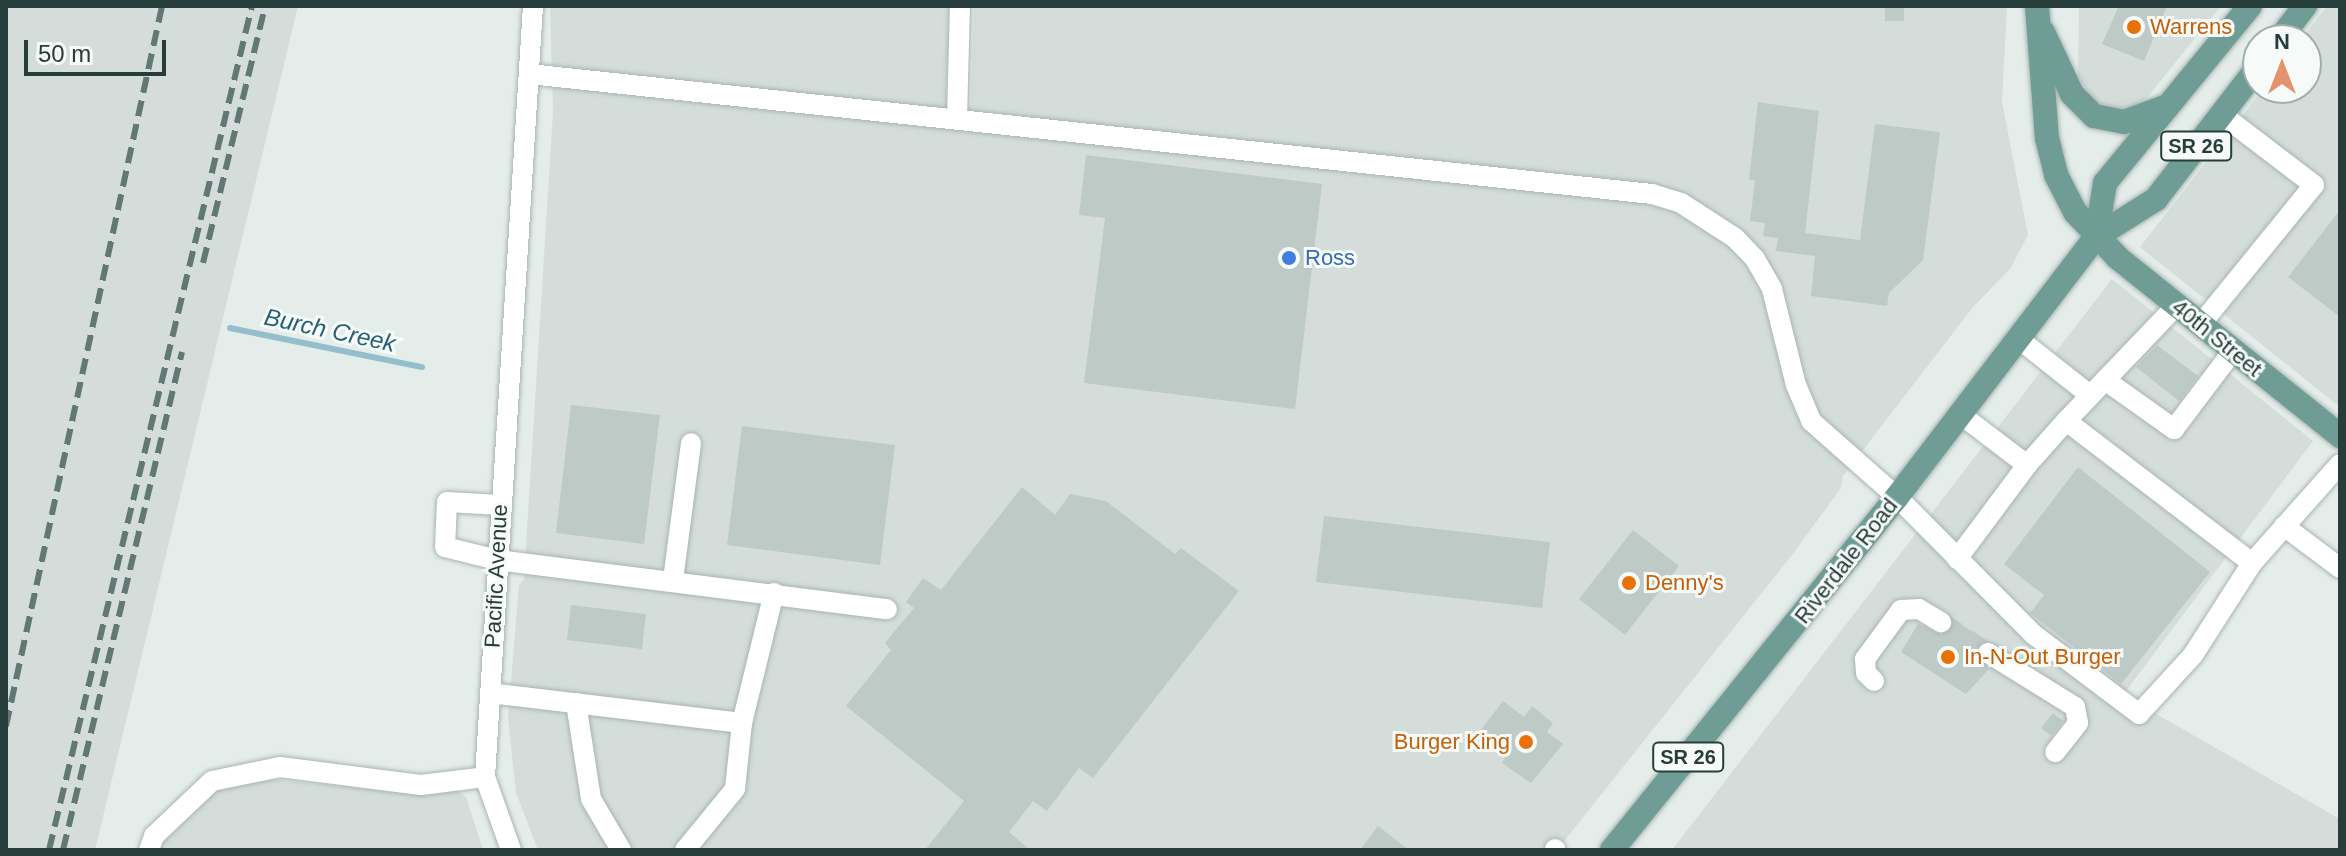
<!DOCTYPE html>
<html>
<head>
<meta charset="utf-8">
<style>
	body { margin:0 }
	#map { position:relative; width:2346px; height:856px; overflow:hidden; background:#e5edea; font-family:Helvetica,sans-serif }
	div>[style] { position:absolute }
	[style*='--x'] { left:calc(var(--x)*1px); top:calc(var(--y)*1px); width:calc(var(--w)*1px); rotate:calc(var(--a)*1deg) }
	.built>* { inset:0; background:#d4ddd9 }
	.stream>* { height:6px; margin:-3px; padding:0 3px; transform-origin:3px; border-radius:3px; background:#94becb }
	.building>* { inset:0; background:#becac6 }
	.minor-tunnel>* { height:20px; margin-top:-10px; transform-origin:0; background:repeating-linear-gradient(90deg,#bfcac7 0 20px,transparent 0 30px) }
	.roads { filter:drop-shadow(0 0 2px #a8b5b1) drop-shadow(0 0 2px #a8b5b1) }
	.minor>* { height:20px; margin:-10px; padding:0 10px; transform-origin:10px; border-radius:10px; background:#fff }
	.major>* { height:24px; margin:-12px; padding:0 12px; transform-origin:12px; border-radius:12px; background:#6f9d95 }
	.rail>* { height:6px; margin-top:-3px; transform-origin:0; background:repeating-linear-gradient(90deg,#617874 0 16px,transparent 0 24px) }
	.dots>* { width:22px; height:22px; translate:-50% -50%; box-sizing:border-box; border:4px solid #f6faf8; border-radius:50% }
	span { translate:-50% -50%; white-space:nowrap; text-align:center; line-height:1.15; -webkit-text-stroke:6px #f6faf8; paint-order:stroke }
	.shield-label span { padding:2px 6px; background:#f6faf8; border:2px solid; border-radius:6px; -webkit-text-stroke-width:0 }
	.shield-label { font-size:20px; color:#263d39; font-weight:700 }
	.food-label { font-size:22px; color:#c56008 }
	.left { translate:0 -50%; text-align:left }
	.right { translate:-100% -50%; text-align:right }
	.shop-label { font-size:22px; color:#366cbe }
	.street-label { font-size:22px; color:#263d39 }
	.water-label { font-size:24px; color:#266073; font-style:italic }
	.frame { position:absolute; inset:0; border:8px solid #263d39; pointer-events:none }
	.north { position:absolute; left:2242px; top:24px; width:80px; height:80px; box-sizing:border-box; background:#f6faf8; border:2px solid #a3aeac; border-radius:50%; rotate:0deg; font-size:22px; font-weight:700; line-height:32px; text-align:center; color:#263d39 }
	.north::after { content:''; display:block; margin:auto; width:28px; height:36px; background:#e3946d; clip-path:polygon(50% 0,100% 100%,50% 72%,0 100%) }
	.scale { position:absolute; left:24px; top:40px; width:142px; height:36px; box-sizing:border-box; border:4px solid #263d39; border-top:0; padding-left:10px; font-size:24px; line-height:28px; white-space:nowrap; color:#263d39; -webkit-text-stroke:6px #f6faf8; paint-order:stroke }
</style>
</head>
<body>
<div id="map">
	<div class="built">
		<i style="clip-path:polygon(6px 6px,298px 6px,95px 850px,6px 850px)"></i>
		<i style="clip-path:polygon(550px 6px,950px 6px,946px 104px,971px 106px,974px 6px,2007px 6px,2002px 102px,2028px 235px,2010px 269px,1973px 307px,1843px 476px,1841px 488px,1792px 555px,1557px 850px,538px 850px,516px 793px,508px 718px,519px 585px,524px 579px,553px 111px)"></i>
		<i style="clip-path:polygon(2079px 6px,2221px 6px,2146px 99px,2121px 111px,2098px 106px,2078px 78px)"></i>
		<i style="clip-path:polygon(2327px 6px,2340px 6px,2340px 407px,2140px 247px,2264px 88px,2306px 88px,2306px 40px,2301px 40px)"></i>
		<i style="clip-path:polygon(2112px 279px,2313px 441px,2123px 695px,2340px 819px,2340px 850px,1672px 850px)"></i>
		<i style="clip-path:polygon(248px 777px,427px 795px,458px 791px,466px 797px,483px 850px,151px 850px,187px 803px)"></i>
	</div>
	<div class="stream">
		<i style="--x:230;--y:328;--w:196;--a:11.5"></i>
	</div>
	<div class="building">
		<i style="clip-path:polygon(1885px 6px,1904px 6px,1904px 21px,1885px 21px)"></i>
		<i style="clip-path:polygon(2125px 6px,2167px 6px,2144px 61px,2102px 44px,2118px 8px)"></i>
		<i style="clip-path:polygon(1758px 102px,1819px 111px,1805px 233px,1860px 240px,1875px 124px,1940px 132px,1923px 260px,1889px 293px,1887px 306px,1811px 296px,1815px 256px,1776px 251px,1778px 238px,1763px 236px,1765px 223px,1750px 221px,1755px 180px,1749px 180px)"></i>
		<i style="clip-path:polygon(1086px 155px,1322px 184px,1295px 409px,1084px 383px,1105px 218px,1079px 215px)"></i>
		<i style="clip-path:polygon(2340px 210px,2340px 317px,2288px 277px)"></i>
		<i style="clip-path:polygon(2157px 345px,2198px 376px,2179px 401px,2136px 367px)"></i>
		<i style="clip-path:polygon(571px 405px,660px 415px,644px 544px,556px 533px)"></i>
		<i style="clip-path:polygon(742px 426px,895px 445px,880px 565px,727px 545px)"></i>
		<i style="clip-path:polygon(2078px 467px,2210px 572px,2121px 684px,2030px 613px,2044px 595px,2004px 564px)"></i>
		<i style="clip-path:polygon(1022px 487px,1055px 515px,1070px 494px,1106px 501px,1175px 554px,1181px 548px,1239px 591px,1093px 778px,1079px 768px,1047px 811px,1033px 801px,1009px 832px,1030px 850px,925px 850px,964px 801px,846px 706px,891px 650px,885px 643px,914px 608px,906px 602px,923px 578px,941px 590px)"></i>
		<i style="clip-path:polygon(1324px 516px,1550px 542px,1542px 608px,1316px 582px)"></i>
		<i style="clip-path:polygon(1633px 530px,1679px 566px,1625px 635px,1579px 599px)"></i>
		<i style="clip-path:polygon(571px 605px,646px 614px,642px 649px,567px 640px)"></i>
		<i style="clip-path:polygon(1954px 620px,1986px 641px,1975px 653px,1989px 669px,1966px 694px,1901px 652px,1918px 624px,1942px 635px,1952px 629px)"></i>
		<i style="clip-path:polygon(1503px 701px,1524px 717px,1532px 706px,1553px 723px,1547px 732px,1563px 744px,1531px 783px,1502px 763px,1505px 758px,1480px 731px)"></i>
		<i style="clip-path:polygon(2053px 713px,2063px 721px,2051px 736px,2041px 728px)"></i>
		<i style="clip-path:polygon(1378px 826px,1409px 850px,1360px 850px)"></i>
	</div>
	<div class="minor-tunnel">
		<i style="--x:1941;--y:622;--w:56;--a:33.4"></i>
	</div>
	<div class="roads">
		<div class="minor">
			<i style="--x:529;--y:74;--w:1129;--a:6.1"></i>
			<i style="--x:1652;--y:194;--w:30;--a:17"></i>
			<i style="--x:1681;--y:203;--w:64;--a:32.9"></i>
			<i style="--x:1735;--y:238;--w:29;--a:46"></i>
			<i style="--x:1755;--y:259;--w:34;--a:60"></i>
			<i style="--x:1772;--y:289;--w:99;--a:76"></i>
			<i style="--x:1796;--y:385;--w:39;--a:67"></i>
			<i style="--x:1811;--y:421;--w:115;--a:41.5"></i>
			<i style="--x:1897;--y:497;--w:193;--a:45.2"></i>
			<i style="--x:2033;--y:634;--w:133;--a:37"></i>
			<i style="--x:2139;--y:714;--w:80;--a:-47.5"></i>
			<i style="--x:2193;--y:655;--w:109;--a:-57.3"></i>
			<i style="--x:2252;--y:563;--w:234;--a:-142.6"></i>
			<i style="--x:2066;--y:421;--w:59;--a:131.6"></i>
			<i style="--x:2027;--y:465;--w:84;--a:-142.7"></i>
			<i style="--x:957;--y:119;--w:113;--a:-88.5"></i>
			<i style="--x:2201;--y:324;--w:179;--a:-50.9"></i>
			<i style="--x:2314;--y:185;--w:117;--a:-142.6"></i>
			<i style="--x:2019;--y:339;--w:90;--a:38.3"></i>
			<i style="--x:2105;--y:380;--w:85;--a:35.4"></i>
			<i style="--x:2174;--y:429;--w:98;--a:-52.9"></i>
			<i style="--x:2066;--y:421;--w:161;--a:-46.3"></i>
			<i style="--x:500;--y:505;--w:53;--a:-176.8"></i>
			<i style="--x:447;--y:502;--w:45;--a:92.5"></i>
			<i style="--x:445;--y:547;--w:54;--a:14"></i>
			<i style="--x:497;--y:560;--w:393;--a:7.2"></i>
			<i style="--x:2284;--y:526;--w:70;--a:36.9"></i>
			<i style="--x:1957;--y:559;--w:117;--a:-53.3"></i>
			<i style="--x:2252;--y:563;--w:132;--a:-48.4"></i>
			<i style="--x:673;--y:580;--w:138;--a:-82.5"></i>
			<i style="--x:1988;--y:653;--w:102;--a:31.8"></i>
			<i style="--x:2075;--y:707;--w:16;--a:79"></i>
			<i style="--x:2078;--y:723;--w:37;--a:128"></i>
			<i style="--x:1874;--y:681;--w:11;--a:-135"></i>
			<i style="--x:1866;--y:673;--w:14;--a:-94"></i>
			<i style="--x:1865;--y:659;--w:61;--a:-53.7"></i>
			<i style="--x:1901;--y:610;--w:18;--a:-3"></i>
			<i style="--x:1919;--y:609;--w:26;--a:31"></i>
			<i style="--x:490;--y:693;--w:254;--a:6.8"></i>
			<i style="--x:742;--y:723;--w:66;--a:96.1"></i>
			<i style="--x:735;--y:789;--w:79;--a:129.3"></i>
			<i style="--x:576;--y:703;--w:97;--a:81.1"></i>
			<i style="--x:591;--y:799;--w:59;--a:59.5"></i>
			<i style="--x:742;--y:723;--w:134;--a:-76.2"></i>
			<i style="--x:1555;--y:849;--w:1;--a:45"></i>
			<i style="--x:149;--y:850;--w:15;--a:-70"></i>
			<i style="--x:154;--y:836;--w:80;--a:-43.5"></i>
			<i style="--x:212;--y:781;--w:69;--a:-11.6"></i>
			<i style="--x:280;--y:767;--w:142;--a:7.3"></i>
			<i style="--x:421;--y:785;--w:64;--a:-7.1"></i>
			<i style="--x:511;--y:850;--w:77;--a:-109.6"></i>
			<i style="--x:485;--y:777;--w:772;--a:-86.44"></i>
		</div>
		<div class="major">
			<i style="--x:2037;--y:6;--w:132;--a:85.7"></i>
			<i style="--x:2047;--y:138;--w:38;--a:76"></i>
			<i style="--x:2056;--y:175;--w:42;--a:62.8"></i>
			<i style="--x:2075;--y:212;--w:63;--a:46.9"></i>
			<i style="--x:2118;--y:258;--w:285;--a:38.7"></i>
			<i style="--x:2043;--y:32;--w:68;--a:64.9"></i>
			<i style="--x:2072;--y:94;--w:31;--a:45"></i>
			<i style="--x:2094;--y:116;--w:31;--a:11"></i>
			<i style="--x:2124;--y:122;--w:44;--a:-20.1"></i>
			<i style="--x:2279;--y:40;--w:43;--a:-52.6"></i>
			<i style="--x:2096;--y:237;--w:55;--a:-80.5"></i>
			<i style="--x:2105;--y:183;--w:229;--a:-50.7"></i>
			<i style="--x:1612;--y:850;--w:454;--a:-51.1"></i>
			<i style="--x:1897;--y:497;--w:327;--a:-52.6"></i>
			<i style="--x:2096;--y:237;--w:71;--a:-32.3"></i>
			<i style="--x:2156;--y:199;--w:167;--a:-52.3"></i>
		</div>
	</div>
	<div class="rail">
		<i style="--x:203;--y:263;--w:264;--a:-76.4"></i>
		<i style="--x:6;--y:726;--w:737;--a:-77.77"></i>
		<i style="--x:49;--y:850;--w:868;--a:-76.48"></i>
		<i style="--x:63;--y:850;--w:512;--a:-76.56"></i>
	</div>
	<div class="dots">
		<i style="left:2134px;top:27px;background:#e8710a"></i>
		<i style="left:1289px;top:258px;background:#3f7fe0"></i>
		<i style="left:1629px;top:583px;background:#e8710a"></i>
		<i style="left:1948px;top:657px;background:#e8710a"></i>
		<i style="left:1526px;top:742px;background:#e8710a"></i>
	</div>
	<div class="shield-label">
		<span style="left:2196px;top:146px">SR 26</span>
		<span style="left:1688px;top:757px">SR 26</span>
	</div>
	<div class="food-label">
		<span class="left" style="left:2150px;top:27px">Warrens</span>
		<span class="left" style="left:1645px;top:583px">Denny's</span>
		<span class="left" style="left:1964px;top:657px">In-N-Out Burger</span>
		<span class="right" style="left:1510px;top:742px">Burger King</span>
	</div>
	<div class="shop-label">
		<span class="left" style="left:1305px;top:258px">Ross</span>
	</div>
	<div class="street-label">
		<span style="left:2217px;top:338px;rotate:39deg">40th Street</span>
		<span style="left:1846px;top:561px;rotate:-52deg">Riverdale Road</span>
		<span style="left:496px;top:576px;rotate:-87deg">Pacific Avenue</span>
	</div>
	<div class="water-label">
		<span style="left:330px;top:330px;rotate:12deg">Burch Creek</span>
	</div>
	<div class="frame"></div>
	<div class="north">N</div>
	<div class="scale">50 m</div>
</div>
</body>
</html>
